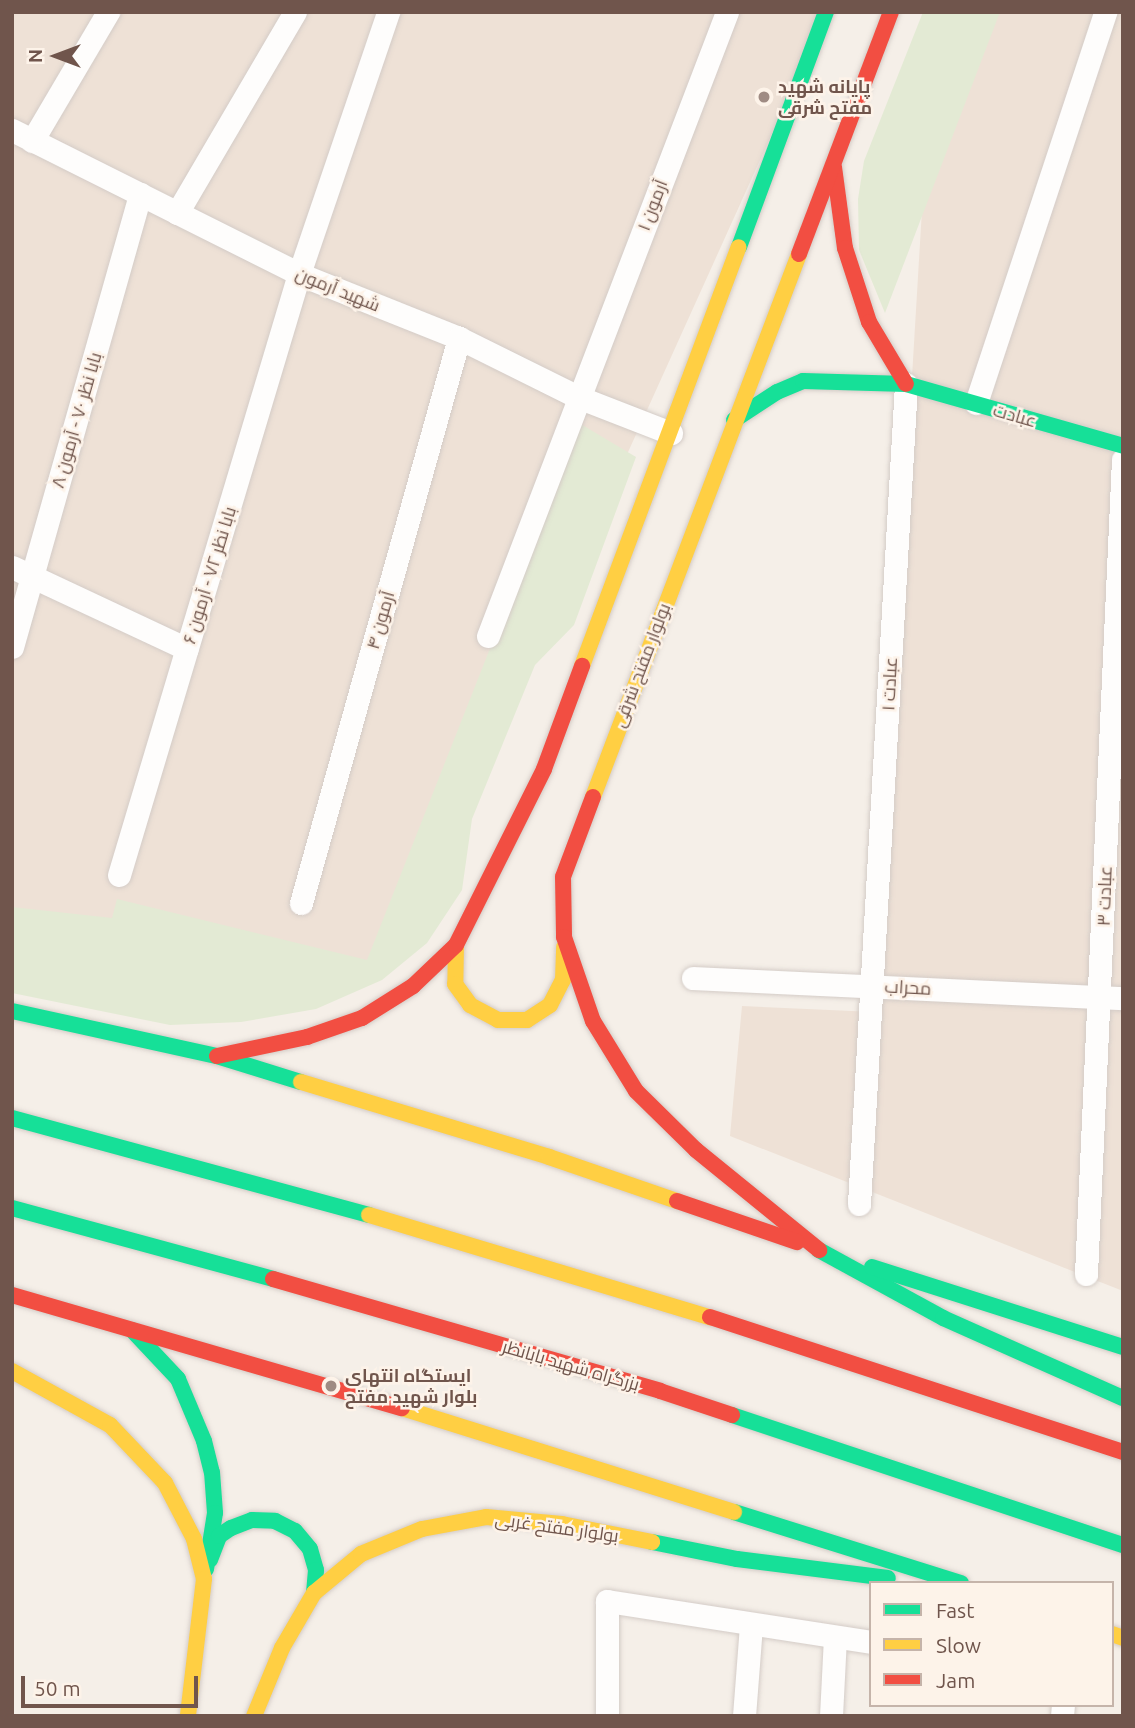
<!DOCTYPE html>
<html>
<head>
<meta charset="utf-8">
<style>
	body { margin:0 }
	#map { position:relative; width:1135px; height:1728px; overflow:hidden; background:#f5efe8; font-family:Ubuntu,Cairo,sans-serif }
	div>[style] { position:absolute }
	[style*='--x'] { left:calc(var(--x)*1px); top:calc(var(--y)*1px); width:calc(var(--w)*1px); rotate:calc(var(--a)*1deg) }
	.residential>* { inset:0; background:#eee1d6 }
	.green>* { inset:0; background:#e3ead4 }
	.roads { filter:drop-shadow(0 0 2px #d4ccc7) drop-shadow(0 0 2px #d4ccc7) }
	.street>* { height:23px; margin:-11.5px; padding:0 11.5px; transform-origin:11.5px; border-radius:11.5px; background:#fefdfc }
	.fast>* { height:16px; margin:-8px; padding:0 8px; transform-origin:8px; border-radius:8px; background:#16e098 }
	.slow>* { height:16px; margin:-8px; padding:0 8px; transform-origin:8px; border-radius:8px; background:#ffcf43 }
	.jam>* { height:16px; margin:-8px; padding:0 8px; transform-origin:8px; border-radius:8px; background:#f24e42 }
	.dots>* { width:19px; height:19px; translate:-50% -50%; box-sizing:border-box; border:4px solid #fdf3e9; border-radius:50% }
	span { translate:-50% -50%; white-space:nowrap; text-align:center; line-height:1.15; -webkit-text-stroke:5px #fdf3e9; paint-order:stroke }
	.poi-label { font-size:18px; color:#70554c; font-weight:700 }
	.left { translate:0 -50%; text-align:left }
	.street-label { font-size:18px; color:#70554c }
	.frame { position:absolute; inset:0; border:14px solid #70554c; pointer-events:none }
	.legend { position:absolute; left:869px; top:1581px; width:245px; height:126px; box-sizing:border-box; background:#fdf3e9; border:2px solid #c5b4aa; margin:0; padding:9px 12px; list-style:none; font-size:21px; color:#70554c }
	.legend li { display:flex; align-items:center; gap:14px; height:35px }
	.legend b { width:35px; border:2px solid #c5b4aa }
	.north { position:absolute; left:21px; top:21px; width:70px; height:70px; -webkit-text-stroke:5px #fdf3e9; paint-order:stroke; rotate:270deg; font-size:19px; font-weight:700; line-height:28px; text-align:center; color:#70554c }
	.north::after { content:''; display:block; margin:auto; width:24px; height:32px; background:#70554c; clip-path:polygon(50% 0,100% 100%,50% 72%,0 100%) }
	.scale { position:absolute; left:21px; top:1676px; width:177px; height:32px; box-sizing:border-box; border:4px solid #70554c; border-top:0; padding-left:9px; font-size:21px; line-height:24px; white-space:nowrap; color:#70554c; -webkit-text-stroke:5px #fdf3e9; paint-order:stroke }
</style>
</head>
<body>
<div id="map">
	<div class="residential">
		<i style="clip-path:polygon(12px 12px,827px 12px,516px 700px,424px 935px,317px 1006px,12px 971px)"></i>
		<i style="clip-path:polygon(978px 12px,1123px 12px,1123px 1291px,730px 1136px,742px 1006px,874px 1012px,927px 126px)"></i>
	</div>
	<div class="green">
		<i style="clip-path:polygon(923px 12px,1000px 12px,885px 313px,859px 250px,858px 199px,864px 161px)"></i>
		<i style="clip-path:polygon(579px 423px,636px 457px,574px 625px,535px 665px,472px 819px,462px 890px,427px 943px,382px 980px,316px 1009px,241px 1022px,170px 1025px,12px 993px,12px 907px,112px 918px,117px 899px,367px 960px)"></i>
	</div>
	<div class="roads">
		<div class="street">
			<i style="--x:12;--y:130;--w:321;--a:26.6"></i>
			<i style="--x:299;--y:274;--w:172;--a:21.8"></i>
			<i style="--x:459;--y:338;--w:133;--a:26.4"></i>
			<i style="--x:578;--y:397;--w:100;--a:21.2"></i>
			<i style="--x:32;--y:141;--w:150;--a:-59.5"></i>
			<i style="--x:177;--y:213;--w:233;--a:-59.6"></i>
			<i style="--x:976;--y:403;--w:412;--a:-71.7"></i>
			<i style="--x:12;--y:567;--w:193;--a:25.1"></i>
			<i style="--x:488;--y:636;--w:668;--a:-69.04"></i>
			<i style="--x:12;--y:647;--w:471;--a:-74.2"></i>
			<i style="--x:119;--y:875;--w:627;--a:-73.33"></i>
			<i style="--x:299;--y:274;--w:277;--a:-71.2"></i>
			<i style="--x:301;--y:903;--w:587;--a:-74.38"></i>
			<i style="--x:693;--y:978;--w:430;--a:2.7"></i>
			<i style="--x:859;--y:1204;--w:821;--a:-86.72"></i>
			<i style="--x:1086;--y:1274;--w:815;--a:-87.4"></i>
			<i style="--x:607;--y:1716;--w:115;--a:-90"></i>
			<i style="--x:607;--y:1601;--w:267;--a:8.8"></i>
			<i style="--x:744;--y:1716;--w:92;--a:-85.6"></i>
			<i style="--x:831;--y:1716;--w:79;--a:-87.1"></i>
			<i style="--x:1062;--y:1716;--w:11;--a:-85"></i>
		</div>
		<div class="fast">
			<i style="--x:739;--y:247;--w:251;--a:-69.7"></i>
			<i style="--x:734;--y:420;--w:51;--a:-33.1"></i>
			<i style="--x:777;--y:392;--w:28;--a:-23"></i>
			<i style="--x:803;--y:381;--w:103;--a:1.7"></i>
			<i style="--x:906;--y:384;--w:226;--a:15.9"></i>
			<i style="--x:12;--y:1011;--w:210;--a:12.4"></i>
			<i style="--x:217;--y:1056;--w:88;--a:17.2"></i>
			<i style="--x:12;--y:1118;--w:370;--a:15.2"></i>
			<i style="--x:12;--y:1208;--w:270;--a:15.2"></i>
			<i style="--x:819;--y:1250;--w:141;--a:28.7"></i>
			<i style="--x:943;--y:1318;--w:197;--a:24"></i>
			<i style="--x:872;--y:1267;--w:263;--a:17.7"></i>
			<i style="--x:132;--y:1330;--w:67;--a:46.8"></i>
			<i style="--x:178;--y:1379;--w:67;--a:67.2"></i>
			<i style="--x:204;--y:1441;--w:32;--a:76"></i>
			<i style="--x:212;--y:1472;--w:41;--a:85.8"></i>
			<i style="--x:215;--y:1513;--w:57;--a:99.1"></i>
			<i style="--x:732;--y:1415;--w:412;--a:18.4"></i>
			<i style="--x:734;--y:1512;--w:238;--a:17.4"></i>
			<i style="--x:652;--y:1542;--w:87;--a:11.3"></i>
			<i style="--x:737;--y:1559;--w:152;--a:7.2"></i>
			<i style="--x:210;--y:1560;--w:26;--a:-69"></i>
			<i style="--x:219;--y:1536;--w:14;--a:-34"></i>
			<i style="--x:231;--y:1528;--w:22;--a:-21"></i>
			<i style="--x:252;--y:1520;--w:23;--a:2"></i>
			<i style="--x:275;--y:1521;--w:22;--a:27"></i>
			<i style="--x:295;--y:1531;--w:23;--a:50"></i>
			<i style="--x:310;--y:1549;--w:22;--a:74"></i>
			<i style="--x:316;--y:1570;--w:23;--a:95"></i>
		</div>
		<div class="slow">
			<i style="--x:582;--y:666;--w:447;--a:-69.5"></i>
			<i style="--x:593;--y:797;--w:581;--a:-69.22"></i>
			<i style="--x:456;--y:945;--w:39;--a:91"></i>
			<i style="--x:455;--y:984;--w:26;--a:54"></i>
			<i style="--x:470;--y:1005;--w:32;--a:28"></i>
			<i style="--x:498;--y:1020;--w:29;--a:0"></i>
			<i style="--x:527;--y:1020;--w:27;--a:-33"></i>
			<i style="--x:550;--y:1005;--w:28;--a:-63"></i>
			<i style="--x:563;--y:980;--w:33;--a:-88"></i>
			<i style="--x:301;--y:1082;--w:259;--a:16.8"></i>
			<i style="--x:549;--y:1157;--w:135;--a:19"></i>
			<i style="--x:369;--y:1215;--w:356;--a:16.7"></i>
			<i style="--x:12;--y:1371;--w:112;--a:28.9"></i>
			<i style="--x:110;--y:1425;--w:80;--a:46.5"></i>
			<i style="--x:165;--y:1483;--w:63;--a:62.6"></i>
			<i style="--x:194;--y:1539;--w:41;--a:76"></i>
			<i style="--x:204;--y:1579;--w:138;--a:96.7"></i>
			<i style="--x:402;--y:1408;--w:348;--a:17.4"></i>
			<i style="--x:1112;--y:1634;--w:12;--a:20"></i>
			<i style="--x:254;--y:1716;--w:74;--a:-67.6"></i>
			<i style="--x:282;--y:1648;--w:64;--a:-59.8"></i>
			<i style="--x:314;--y:1593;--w:61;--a:-39.7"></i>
			<i style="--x:361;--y:1554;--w:66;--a:-22.3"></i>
			<i style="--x:422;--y:1529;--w:65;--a:-10.6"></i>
			<i style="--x:486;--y:1517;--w:76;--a:5.3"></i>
			<i style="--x:562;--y:1524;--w:92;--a:11.3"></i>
		</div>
		<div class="jam">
			<i style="--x:834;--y:167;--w:82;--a:82.3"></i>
			<i style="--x:845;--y:248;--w:78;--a:72"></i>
			<i style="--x:869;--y:322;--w:72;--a:59.2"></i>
			<i style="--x:799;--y:254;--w:259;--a:-69.2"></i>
			<i style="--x:593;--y:797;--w:85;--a:110.6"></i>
			<i style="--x:563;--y:877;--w:60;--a:89"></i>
			<i style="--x:564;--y:937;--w:89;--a:71"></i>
			<i style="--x:593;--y:1021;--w:82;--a:58.4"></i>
			<i style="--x:636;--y:1091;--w:84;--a:44.5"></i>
			<i style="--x:696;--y:1150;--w:159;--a:39.1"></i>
			<i style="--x:217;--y:1056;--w:92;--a:-11.9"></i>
			<i style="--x:307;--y:1037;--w:58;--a:-19.1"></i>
			<i style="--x:362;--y:1018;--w:60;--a:-32.1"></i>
			<i style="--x:413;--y:986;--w:59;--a:-43.6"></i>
			<i style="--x:456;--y:945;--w:197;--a:-63.4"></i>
			<i style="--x:544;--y:769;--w:110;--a:-69.7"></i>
			<i style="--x:677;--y:1201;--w:127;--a:18.9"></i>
			<i style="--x:273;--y:1279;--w:403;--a:16.1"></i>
			<i style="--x:660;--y:1391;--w:76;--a:18.4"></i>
			<i style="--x:12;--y:1295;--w:406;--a:16.2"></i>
			<i style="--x:710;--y:1317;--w:435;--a:18.1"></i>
		</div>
	</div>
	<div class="dots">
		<i style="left:764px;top:97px;background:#9f8b83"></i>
		<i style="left:331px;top:1386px;background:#9f8b83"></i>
	</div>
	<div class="poi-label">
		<span class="left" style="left:778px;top:97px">پایانه شهید<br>مفتح شرقی</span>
		<span class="left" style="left:345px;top:1386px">ایستگاه انتهای<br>بلوار شهید مفتح</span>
	</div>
	<div class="street-label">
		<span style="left:652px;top:205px;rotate:-69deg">آرمون ۱</span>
		<span style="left:338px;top:289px;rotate:22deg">شهید آرمون</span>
		<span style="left:1015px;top:415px;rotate:16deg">عبادت</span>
		<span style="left:76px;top:420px;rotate:-74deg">بابا نظر ۷۰ - آرمون ۸</span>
		<span style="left:209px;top:575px;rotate:-73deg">بابا نظر ۷۲ - آرمون ۶</span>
		<span style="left:380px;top:620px;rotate:-74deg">آرمون ۴</span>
		<span style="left:641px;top:665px;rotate:-69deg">بولوار مفتح شرقی</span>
		<span style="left:889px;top:684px;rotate:-87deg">عبادت ۱</span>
		<span style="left:1104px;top:896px;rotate:-88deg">عبادت ۳</span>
		<span style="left:908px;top:987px;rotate:3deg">محراب</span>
		<span style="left:571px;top:1365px;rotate:16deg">بزرگراه شهید بابانظر</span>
		<span style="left:557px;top:1527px;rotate:8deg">بولوار مفتح غربی</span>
	</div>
	<div class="frame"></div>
	<ul class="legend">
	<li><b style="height:9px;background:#16e098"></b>Fast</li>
	<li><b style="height:9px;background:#ffcf43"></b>Slow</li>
	<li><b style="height:9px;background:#f24e42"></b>Jam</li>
	</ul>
	<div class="north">N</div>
	<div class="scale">50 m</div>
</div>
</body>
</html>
